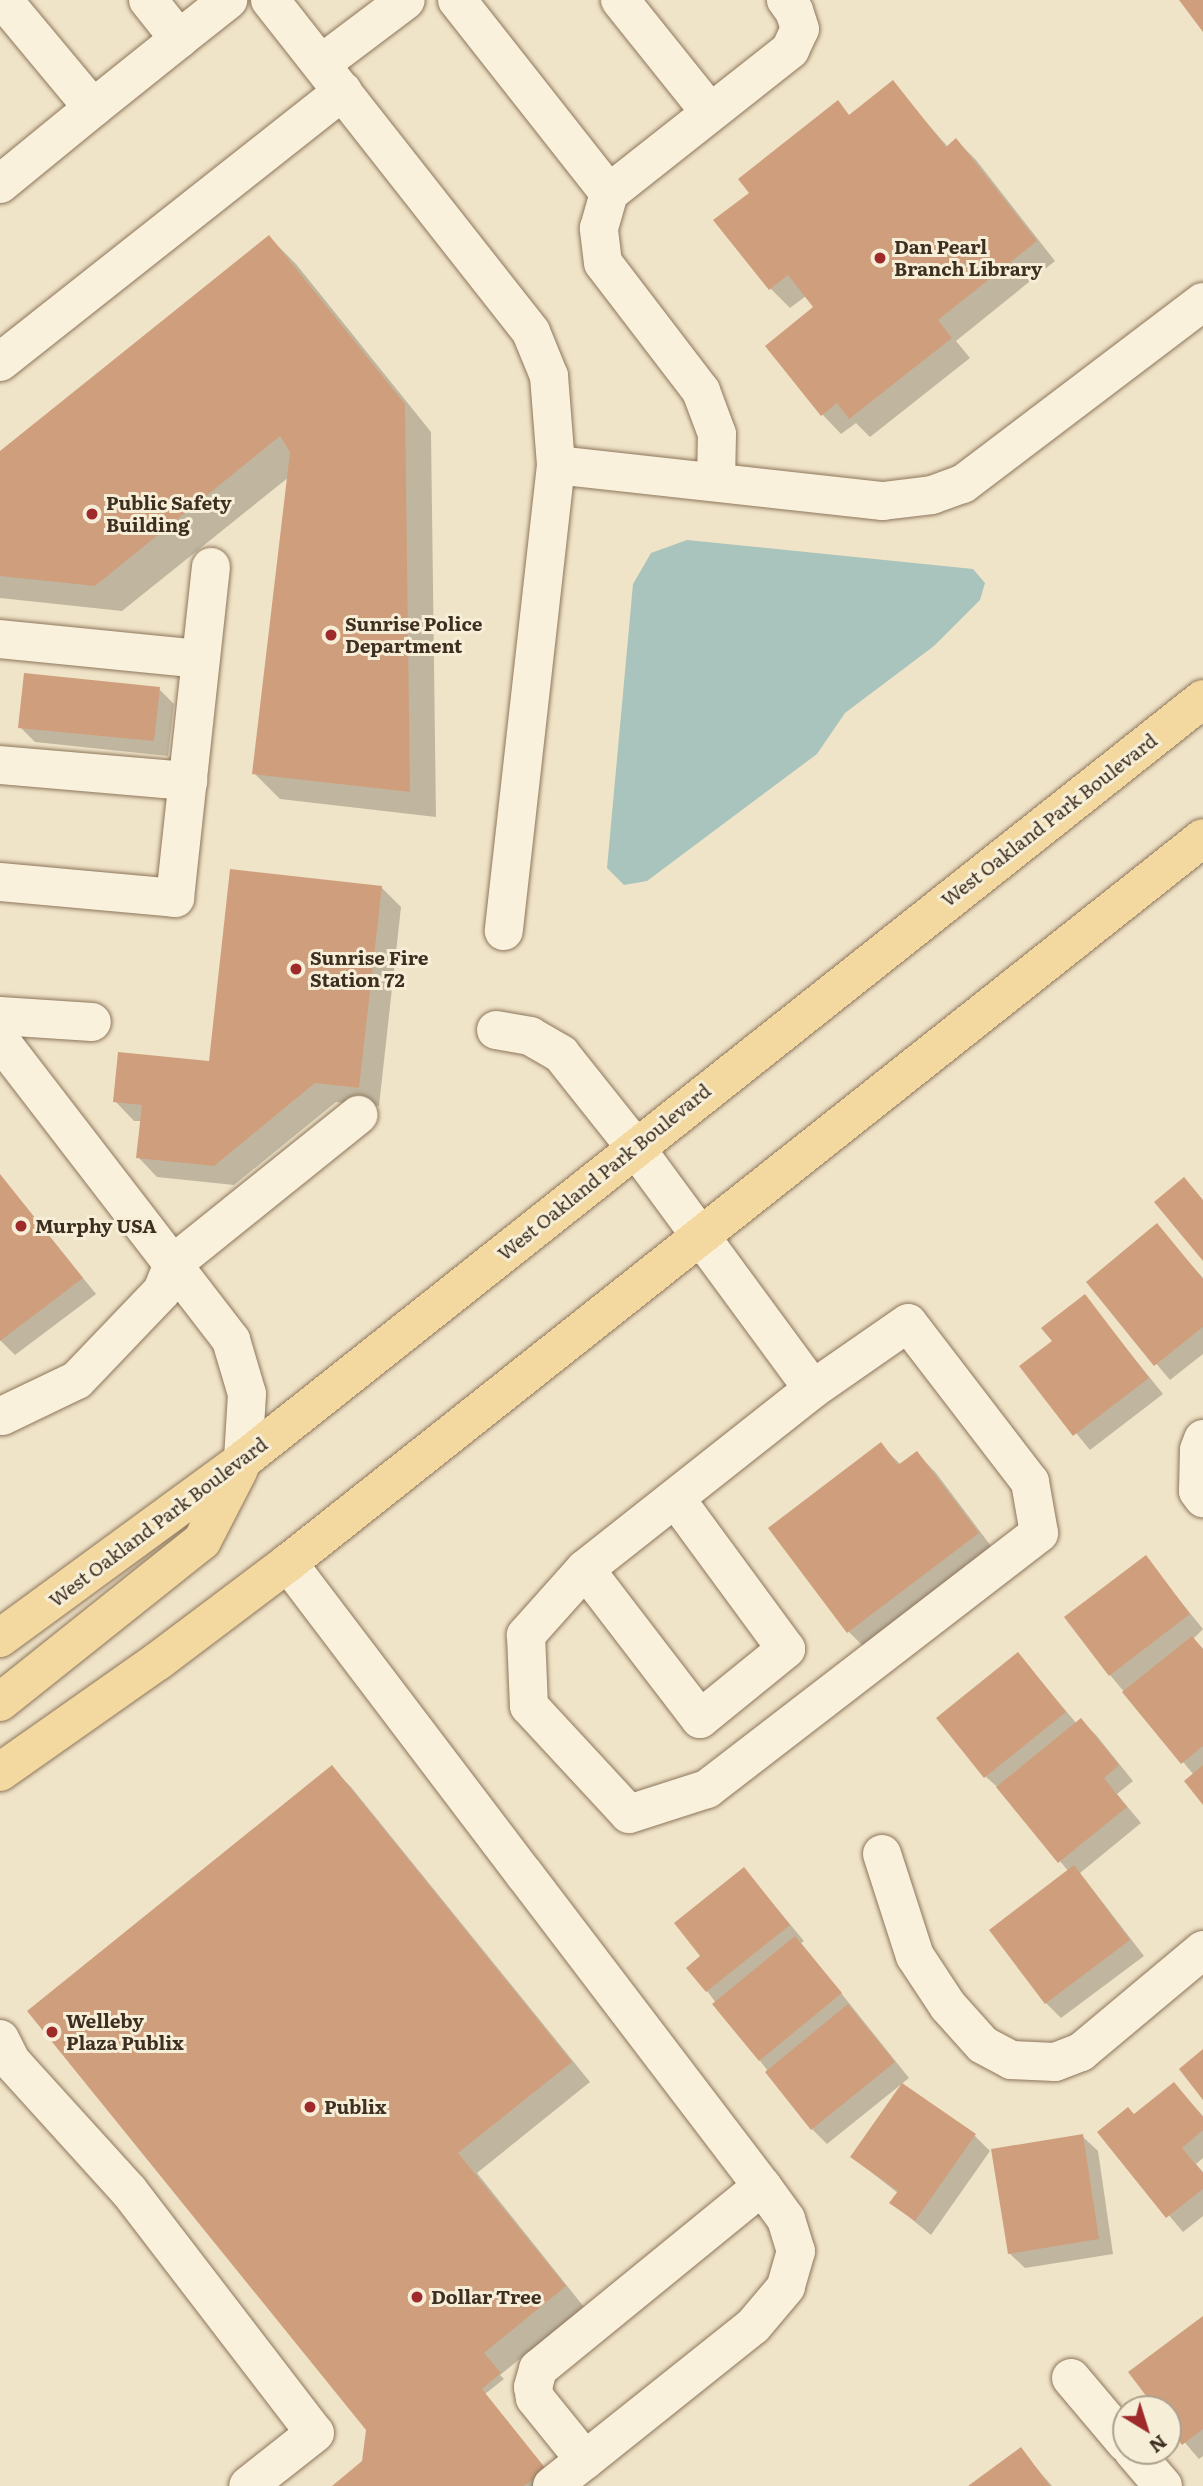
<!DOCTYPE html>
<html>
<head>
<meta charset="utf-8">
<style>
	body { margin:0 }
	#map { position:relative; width:1203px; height:2486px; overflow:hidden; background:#f0e4c8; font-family:Literata,serif }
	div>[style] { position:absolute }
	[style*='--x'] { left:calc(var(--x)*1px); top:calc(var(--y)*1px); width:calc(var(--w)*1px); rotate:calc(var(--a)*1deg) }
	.water>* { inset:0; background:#a9c4bc }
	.shadow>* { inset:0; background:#0003 }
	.building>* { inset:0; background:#cf9f7d }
	.roads { filter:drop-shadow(0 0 2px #8d765c) drop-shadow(0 0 2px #8d765c) }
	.minor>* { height:38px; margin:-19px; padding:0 19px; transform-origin:19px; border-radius:19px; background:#faf1dc }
	.major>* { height:38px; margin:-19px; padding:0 19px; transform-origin:19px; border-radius:19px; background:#f3d9a0 }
	.dots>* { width:19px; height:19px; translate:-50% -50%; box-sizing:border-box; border:4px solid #f7eed8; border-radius:50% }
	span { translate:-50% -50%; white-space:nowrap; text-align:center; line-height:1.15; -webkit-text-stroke:6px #f7eed8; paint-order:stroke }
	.poi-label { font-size:19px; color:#3d2e20; font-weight:700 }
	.left { translate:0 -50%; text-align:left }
	.street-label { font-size:19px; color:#3d2e20 }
	.north { position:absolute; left:1112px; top:2395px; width:70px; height:70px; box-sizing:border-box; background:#f7eed8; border:2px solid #ada18e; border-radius:50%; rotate:142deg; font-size:19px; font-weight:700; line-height:28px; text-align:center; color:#3d2e20 }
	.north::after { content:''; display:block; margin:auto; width:24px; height:32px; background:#9e2a2b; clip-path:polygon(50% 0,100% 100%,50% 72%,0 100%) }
</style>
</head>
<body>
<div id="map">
	<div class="water">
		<i style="clip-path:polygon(687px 540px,973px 569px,985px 583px,980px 600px,934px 646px,845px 713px,817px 754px,647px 881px,624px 885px,607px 868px,633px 584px,651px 553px)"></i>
	</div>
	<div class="shadow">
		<i style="clip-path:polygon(892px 83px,948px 147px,956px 140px,976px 160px,1055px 261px,956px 341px,970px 358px,870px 437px,856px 423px,841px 434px,822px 414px,816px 308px,806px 296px,790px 308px,771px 289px,751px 193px,837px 103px,850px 116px)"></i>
		<i style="clip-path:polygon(269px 237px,296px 264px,431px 432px,436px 817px,280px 799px,254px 773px,289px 477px,122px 611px,0 598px,0 453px)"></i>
		<i style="clip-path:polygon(159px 689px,174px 704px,168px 756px,35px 742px,20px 727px)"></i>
		<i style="clip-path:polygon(381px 887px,401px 907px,379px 1106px,336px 1102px,234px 1185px,157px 1177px,138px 1157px,142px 1121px,134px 1121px,115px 1101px,210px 1063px)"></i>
		<i style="clip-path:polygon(0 1175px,96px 1294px,15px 1355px,0 1340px)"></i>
		<i style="clip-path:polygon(1157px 1226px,1203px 1278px,1203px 1354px,1170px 1380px,1088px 1282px)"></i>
		<i style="clip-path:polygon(1085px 1297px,1163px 1394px,1090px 1450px,1021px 1366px,1054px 1341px)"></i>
		<i style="clip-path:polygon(881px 1445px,901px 1465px,917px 1453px,936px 1473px,997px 1554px,868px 1651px,849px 1632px)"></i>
		<i style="clip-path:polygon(1145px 1558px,1203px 1629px,1193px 1639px,1203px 1649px,1203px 1802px,1194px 1775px,1110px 1675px)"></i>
		<i style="clip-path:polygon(1018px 1654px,1077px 1724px,1081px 1720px,1096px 1735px,1133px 1781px,1117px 1794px,1141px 1823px,1080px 1873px,1144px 1956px,1061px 2018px,1046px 2003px,1069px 1872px,1002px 1791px,986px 1777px)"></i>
		<i style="clip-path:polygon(331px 1767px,351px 1787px,590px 2082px,477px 2173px,584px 2307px,500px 2375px,504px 2379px,485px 2394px,549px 2474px,534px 2486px,335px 2486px,364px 2462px,373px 2439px)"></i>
		<i style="clip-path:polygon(744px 1869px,804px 1941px,801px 1943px,909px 2078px,827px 2144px,812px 2129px,707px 1991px,703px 1956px)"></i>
		<i style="clip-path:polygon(1174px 2084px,1203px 2116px,1203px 2158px,1196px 2164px,1203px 2172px,1203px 2216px,1183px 2232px,1099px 2132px,1135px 2116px)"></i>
		<i style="clip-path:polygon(975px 2136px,990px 2151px,931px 2235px,892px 2203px,899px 2194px,852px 2157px)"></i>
		<i style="clip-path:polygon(1082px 2136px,1098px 2151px,1113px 2254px,1025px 2268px,1009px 2253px)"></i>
		<i style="clip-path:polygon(1203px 2318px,1203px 2456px,1199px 2459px,1168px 2423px,1168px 2409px,1158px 2409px)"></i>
		<i style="clip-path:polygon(1020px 2449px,1052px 2486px,971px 2486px)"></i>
	</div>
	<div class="building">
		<i style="clip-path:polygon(1179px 0,1203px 0,1203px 32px)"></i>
		<i style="clip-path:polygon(893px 80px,946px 147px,956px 138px,1037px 241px,938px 320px,952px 338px,849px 419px,837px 403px,821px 416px,765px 346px,813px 307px,788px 275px,769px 290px,713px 220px,749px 193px,738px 179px,838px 100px,849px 115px)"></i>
		<i style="clip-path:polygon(269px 235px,405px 404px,410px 792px,252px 774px,290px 452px,280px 436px,95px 586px,0 576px,0 451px)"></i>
		<i style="clip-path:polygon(24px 673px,160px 687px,154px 741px,18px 728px)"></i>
		<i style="clip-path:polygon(230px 869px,382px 886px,359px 1088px,315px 1083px,214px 1166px,136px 1158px,142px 1105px,113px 1102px,118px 1052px,209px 1061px)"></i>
		<i style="clip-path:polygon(0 1174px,83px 1278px,0 1341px)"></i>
		<i style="clip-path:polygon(1184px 1177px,1203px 1200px,1203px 1261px,1154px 1202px)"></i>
		<i style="clip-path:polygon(1157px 1223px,1203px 1279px,1203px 1327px,1154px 1366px,1086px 1282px)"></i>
		<i style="clip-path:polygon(1085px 1294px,1149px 1378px,1073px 1436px,1019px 1366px,1052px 1341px,1041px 1328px)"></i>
		<i style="clip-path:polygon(881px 1442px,898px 1465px,917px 1451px,979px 1533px,847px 1633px,768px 1528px)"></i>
		<i style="clip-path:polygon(1146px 1555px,1190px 1614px,1109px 1676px,1064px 1617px)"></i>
		<i style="clip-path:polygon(1192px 1636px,1203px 1649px,1203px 1746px,1181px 1764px,1122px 1692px)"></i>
		<i style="clip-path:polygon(1018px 1652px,1066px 1712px,984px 1778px,936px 1718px)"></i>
		<i style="clip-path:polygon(1081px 1718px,1119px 1765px,1104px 1778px,1127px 1807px,1058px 1863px,996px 1787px)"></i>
		<i style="clip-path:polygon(332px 1765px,572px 2062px,458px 2153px,566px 2286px,484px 2353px,501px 2373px,482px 2389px,546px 2469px,524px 2486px,332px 2486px,362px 2461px,366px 2430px,27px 2011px)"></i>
		<i style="clip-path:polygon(1203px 1765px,1203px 1805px,1184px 1781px)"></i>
		<i style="clip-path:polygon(1074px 1865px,1130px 1940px,1045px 2004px,989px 1930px)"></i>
		<i style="clip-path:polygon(744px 1867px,790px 1925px,706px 1992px,686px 1968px,700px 1956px,674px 1923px)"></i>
		<i style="clip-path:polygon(795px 1936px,842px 1993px,759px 2061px,712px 2004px)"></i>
		<i style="clip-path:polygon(848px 2004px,895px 2062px,811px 2130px,765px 2072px)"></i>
		<i style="clip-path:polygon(1203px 2049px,1203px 2100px,1179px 2069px)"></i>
		<i style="clip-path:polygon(1174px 2082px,1203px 2117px,1203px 2130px,1182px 2148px,1203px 2173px,1203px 2189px,1166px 2218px,1097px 2132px,1128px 2107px,1134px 2114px)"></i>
		<i style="clip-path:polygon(902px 2083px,976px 2134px,915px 2221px,889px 2203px,898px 2191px,850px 2157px)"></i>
		<i style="clip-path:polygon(1083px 2134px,1099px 2239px,1008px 2254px,991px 2149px)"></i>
		<i style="clip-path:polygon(1203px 2316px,1203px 2429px,1182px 2445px,1168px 2426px,1168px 2409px,1156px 2409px,1128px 2372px)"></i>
		<i style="clip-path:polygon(1021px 2447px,1050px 2486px,968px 2486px)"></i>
	</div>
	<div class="roads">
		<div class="minor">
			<i style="--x:148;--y:0;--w:50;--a:51.5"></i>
			<i style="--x:179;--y:39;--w:63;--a:-38.5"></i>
			<i style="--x:270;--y:0;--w:422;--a:51.8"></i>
			<i style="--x:531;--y:332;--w:48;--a:67.8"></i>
			<i style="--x:549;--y:376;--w:89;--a:85.5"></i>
			<i style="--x:556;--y:465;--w:469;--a:96.4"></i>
			<i style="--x:457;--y:0;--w:246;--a:51.8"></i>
			<i style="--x:620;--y:0;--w:142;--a:51.3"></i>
			<i style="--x:321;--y:64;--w:106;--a:-37"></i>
			<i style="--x:93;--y:108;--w:110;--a:-38.7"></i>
			<i style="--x:0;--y:184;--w:120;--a:-39.3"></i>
			<i style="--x:93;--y:108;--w:141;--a:-129.8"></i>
			<i style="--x:0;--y:362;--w:437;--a:-38.3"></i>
			<i style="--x:556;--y:465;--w:329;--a:6.3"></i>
			<i style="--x:883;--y:501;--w:49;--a:-7"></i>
			<i style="--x:932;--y:495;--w:33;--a:-20"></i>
			<i style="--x:963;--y:484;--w:301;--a:-37.2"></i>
			<i style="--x:716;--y:482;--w:48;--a:-88.8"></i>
			<i style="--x:717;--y:434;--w:46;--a:-110.4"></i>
			<i style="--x:701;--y:391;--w:161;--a:-127.4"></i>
			<i style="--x:603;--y:263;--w:35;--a:-97"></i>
			<i style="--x:599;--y:228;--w:36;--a:-74"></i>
			<i style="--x:609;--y:193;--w:231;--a:-38.3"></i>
			<i style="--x:790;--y:50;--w:23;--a:-65"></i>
			<i style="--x:800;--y:29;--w:19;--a:-108"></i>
			<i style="--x:794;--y:11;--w:14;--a:-126"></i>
			<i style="--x:0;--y:639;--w:201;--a:5.7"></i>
			<i style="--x:0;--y:765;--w:189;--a:4.9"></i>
			<i style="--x:0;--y:882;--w:176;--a:5.2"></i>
			<i style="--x:175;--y:898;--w:333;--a:-83.8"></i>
			<i style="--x:0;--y:1016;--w:92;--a:3.7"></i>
			<i style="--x:496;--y:1030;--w:35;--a:10"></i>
			<i style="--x:530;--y:1036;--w:36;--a:30"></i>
			<i style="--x:561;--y:1054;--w:119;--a:51.5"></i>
			<i style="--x:635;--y:1147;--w:300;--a:53.7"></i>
			<i style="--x:0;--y:1040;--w:379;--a:52.4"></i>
			<i style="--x:231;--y:1340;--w:56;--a:73.5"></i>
			<i style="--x:247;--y:1394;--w:66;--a:93.5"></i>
			<i style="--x:2;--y:1416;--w:83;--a:-25.6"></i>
			<i style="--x:77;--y:1380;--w:123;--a:-46.3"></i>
			<i style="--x:162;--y:1291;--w:29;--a:-68"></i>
			<i style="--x:173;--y:1264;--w:238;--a:-38.8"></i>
			<i style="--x:1203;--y:1439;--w:12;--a:110"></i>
			<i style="--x:1199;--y:1450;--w:41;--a:91.4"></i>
			<i style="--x:1198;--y:1491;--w:9;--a:54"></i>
			<i style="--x:288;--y:1563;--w:392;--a:52.8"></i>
			<i style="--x:525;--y:1875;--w:391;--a:52.7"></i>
			<i style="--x:762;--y:2186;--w:41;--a:54"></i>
			<i style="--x:786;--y:2219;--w:34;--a:73"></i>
			<i style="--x:796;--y:2251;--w:37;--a:106"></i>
			<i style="--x:786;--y:2287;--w:51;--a:130.2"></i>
			<i style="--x:753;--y:2326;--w:215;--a:141.4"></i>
			<i style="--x:585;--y:2460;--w:80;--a:-128.9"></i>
			<i style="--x:535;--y:2398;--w:11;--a:-100"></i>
			<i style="--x:533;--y:2387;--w:19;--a:-74"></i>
			<i style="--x:538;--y:2369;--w:289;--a:-39.2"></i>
			<i style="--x:585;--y:1569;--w:89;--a:131.8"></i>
			<i style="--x:526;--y:1635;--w:71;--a:87.6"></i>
			<i style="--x:529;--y:1706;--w:147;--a:47.2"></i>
			<i style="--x:629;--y:1814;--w:82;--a:-17.8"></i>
			<i style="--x:707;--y:1789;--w:419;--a:-37.6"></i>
			<i style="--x:1039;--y:1533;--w:52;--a:-100"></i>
			<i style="--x:1030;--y:1482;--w:200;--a:-127.5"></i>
			<i style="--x:908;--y:1323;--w:116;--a:145.2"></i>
			<i style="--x:813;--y:1389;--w:290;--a:141.7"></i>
			<i style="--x:585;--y:1569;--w:189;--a:52.5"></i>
			<i style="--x:700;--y:1719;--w:111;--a:-39.1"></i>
			<i style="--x:786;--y:1649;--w:187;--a:-126.3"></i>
			<i style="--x:882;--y:1854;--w:107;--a:72.1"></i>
			<i style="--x:915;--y:1956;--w:60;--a:56.6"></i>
			<i style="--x:948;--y:2006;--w:52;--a:48.1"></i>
			<i style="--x:983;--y:2045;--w:32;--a:28"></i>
			<i style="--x:1011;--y:2060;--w:44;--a:2.6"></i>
			<i style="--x:1055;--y:2062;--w:28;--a:-21"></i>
			<i style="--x:1081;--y:2052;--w:159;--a:-39.9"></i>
			<i style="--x:0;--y:2039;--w:25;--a:63"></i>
			<i style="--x:11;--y:2061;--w:176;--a:47.8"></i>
			<i style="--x:129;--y:2191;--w:305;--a:52.5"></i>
			<i style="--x:315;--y:2433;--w:85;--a:141.7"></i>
			<i style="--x:1071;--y:2378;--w:85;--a:49.8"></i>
			<i style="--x:1133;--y:2451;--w:46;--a:49.4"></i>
			<i style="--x:552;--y:2486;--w:42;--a:-38.2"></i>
		</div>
		<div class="major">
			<i style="--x:0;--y:1638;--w:301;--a:-36.2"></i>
			<i style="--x:243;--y:1460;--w:1225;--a:-38.4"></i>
			<i style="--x:0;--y:1702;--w:258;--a:-38.6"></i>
			<i style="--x:202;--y:1541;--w:81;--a:-62.8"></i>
			<i style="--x:0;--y:1772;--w:193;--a:-35.1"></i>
			<i style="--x:158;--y:1661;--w:163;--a:-37"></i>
			<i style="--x:288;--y:1563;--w:1167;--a:-38.39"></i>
		</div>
	</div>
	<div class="dots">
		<i style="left:880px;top:258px;background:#9e2a2b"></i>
		<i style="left:92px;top:514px;background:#9e2a2b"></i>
		<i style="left:331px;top:635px;background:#9e2a2b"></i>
		<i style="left:296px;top:969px;background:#9e2a2b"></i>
		<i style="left:21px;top:1226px;background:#9e2a2b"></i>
		<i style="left:52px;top:2032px;background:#9e2a2b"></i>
		<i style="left:310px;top:2107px;background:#9e2a2b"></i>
		<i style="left:417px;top:2297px;background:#9e2a2b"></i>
	</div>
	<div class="poi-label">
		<span class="left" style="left:894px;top:258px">Dan Pearl<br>Branch Library</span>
		<span class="left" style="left:106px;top:514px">Public Safety<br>Building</span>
		<span class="left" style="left:345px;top:635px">Sunrise Police<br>Department</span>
		<span class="left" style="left:310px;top:969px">Sunrise Fire<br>Station 72</span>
		<span class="left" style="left:35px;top:1226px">Murphy USA</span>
		<span class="left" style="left:66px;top:2032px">Welleby<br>Plaza Publix</span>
		<span class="left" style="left:324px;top:2107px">Publix</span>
		<span class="left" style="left:431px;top:2297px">Dollar Tree</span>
	</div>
	<div class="street-label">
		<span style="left:1049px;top:820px;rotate:-38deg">West Oakland Park Boulevard</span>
		<span style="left:604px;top:1172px;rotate:-39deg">West Oakland Park Boulevard</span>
		<span style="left:158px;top:1522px;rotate:-37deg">West Oakland Park Boulevard</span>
	</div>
	<div class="north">N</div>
</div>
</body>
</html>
